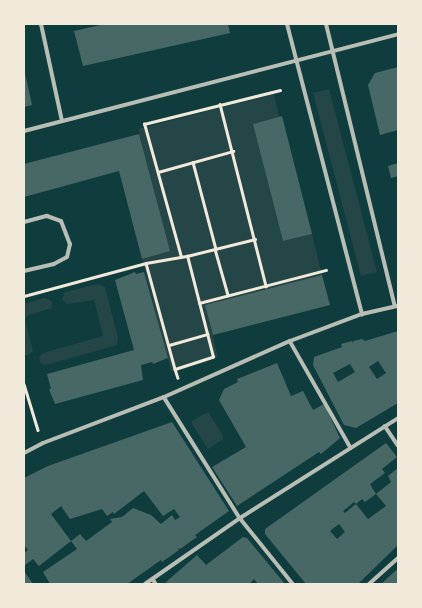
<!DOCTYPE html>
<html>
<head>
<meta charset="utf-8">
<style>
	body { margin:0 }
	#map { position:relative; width:422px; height:608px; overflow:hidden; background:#0f3d3e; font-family:"Sofia Sans Condensed",sans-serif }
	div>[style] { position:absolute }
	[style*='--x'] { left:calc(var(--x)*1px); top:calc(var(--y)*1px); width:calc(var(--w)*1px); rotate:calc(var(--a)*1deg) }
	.green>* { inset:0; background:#244646 }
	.building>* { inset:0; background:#486865 }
	.path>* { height:2.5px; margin:-1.25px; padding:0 1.25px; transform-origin:1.25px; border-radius:1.25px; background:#f1e9da }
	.pedestrian>* { height:3.5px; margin:-1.75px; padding:0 1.75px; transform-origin:1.75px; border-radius:1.75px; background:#b8beb3 }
	.minor>* { height:4px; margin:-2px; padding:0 2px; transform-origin:2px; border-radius:2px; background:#b8beb3 }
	span { translate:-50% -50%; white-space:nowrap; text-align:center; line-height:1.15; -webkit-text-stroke:4px #f1e9da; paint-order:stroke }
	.frame { position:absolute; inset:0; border:25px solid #f1e9da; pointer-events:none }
</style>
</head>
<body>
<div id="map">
	<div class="green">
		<i style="clip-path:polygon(329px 89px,377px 272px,361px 276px,313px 93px)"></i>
		<i style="clip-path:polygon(274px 94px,279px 117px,253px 124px,283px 241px,312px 234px,322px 275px,205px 305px,218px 357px,171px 371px,142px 259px,169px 250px,138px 129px)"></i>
		<i style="clip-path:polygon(98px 284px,105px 287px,118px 338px,117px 345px,46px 365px,41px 364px,39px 357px,43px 353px,103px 336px,94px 300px,67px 304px,62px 299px,65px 292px)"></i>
		<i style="clip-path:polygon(44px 298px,52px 301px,52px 308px,29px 315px,25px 319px,33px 351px,28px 355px,24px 355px,24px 304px)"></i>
		<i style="clip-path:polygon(206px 413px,209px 413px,223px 436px,223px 439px,208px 449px,192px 424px,192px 421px)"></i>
	</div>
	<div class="building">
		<i style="clip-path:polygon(105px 24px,228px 24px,230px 33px,83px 66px,74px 31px)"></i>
		<i style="clip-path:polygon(398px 67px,398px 130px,380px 135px,368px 85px,375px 73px)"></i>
		<i style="clip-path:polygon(24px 69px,32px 105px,24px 107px)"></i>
		<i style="clip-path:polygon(282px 116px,312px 234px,283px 241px,253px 124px)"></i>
		<i style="clip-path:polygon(139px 134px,170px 251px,142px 259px,119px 171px,24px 197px,24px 164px)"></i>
		<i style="clip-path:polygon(398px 163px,398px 176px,391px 178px,388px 166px)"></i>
		<i style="clip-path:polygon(135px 272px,136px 274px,144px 272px,168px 358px,153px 364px,152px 362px,141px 365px,143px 380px,55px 404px,49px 389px,51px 389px,47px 374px,134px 350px,115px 280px)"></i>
		<i style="clip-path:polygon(322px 275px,330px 305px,213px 335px,205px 305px)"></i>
		<i style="clip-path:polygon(evenodd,398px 331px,398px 403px,356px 428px,344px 425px,313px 365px,314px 357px,342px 347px,341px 344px,352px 341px,353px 344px,353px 341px,362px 339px,365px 341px,398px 331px,378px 361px,386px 373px,377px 379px,369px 367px,378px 361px,398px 331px,350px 364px,355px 372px,338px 382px,333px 373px,350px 364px)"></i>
		<i style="clip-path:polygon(277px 363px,291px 396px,303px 391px,313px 410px,324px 404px,340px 438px,321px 454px,319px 452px,237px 506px,212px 467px,246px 447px,219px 400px,224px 389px,238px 382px,237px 379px)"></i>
		<i style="clip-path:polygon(172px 422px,229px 511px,195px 535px,197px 537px,180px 549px,177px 548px,179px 550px,162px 562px,161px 560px,127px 584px,50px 584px,43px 572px,77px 549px,71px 541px,80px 534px,86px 541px,112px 522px,110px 519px,122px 517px,133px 508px,151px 515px,161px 524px,172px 515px,175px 520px,180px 517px,174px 509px,163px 516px,144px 491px,114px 514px,113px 512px,107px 516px,102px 509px,70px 519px,61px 506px,51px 514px,71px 541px,39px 566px,33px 559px,24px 566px,24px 553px,28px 550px,24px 545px,24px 478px,48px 466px)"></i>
		<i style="clip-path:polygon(evenodd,386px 443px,397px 457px,382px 469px,385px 473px,370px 484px,376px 494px,391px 482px,388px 476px,398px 468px,398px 545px,358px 584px,306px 584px,265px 534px,265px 529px,386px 443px,376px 494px,386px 506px,368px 519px,356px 504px,345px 513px,343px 511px,354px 502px,356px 504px,362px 499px,365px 502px,376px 494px,386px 443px,339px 524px,345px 532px,337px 539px,330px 531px,339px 524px)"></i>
		<i style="clip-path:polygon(243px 537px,247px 538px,285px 584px,258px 584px,254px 579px,249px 584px,168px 584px,166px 582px,197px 555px,206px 565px)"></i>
		<i style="clip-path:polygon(398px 569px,398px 584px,381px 584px,394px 572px)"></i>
		<i style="clip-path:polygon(24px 571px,33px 584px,24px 584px)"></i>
	</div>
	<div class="path">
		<i style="--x:220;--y:104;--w:188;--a:75.8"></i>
		<i style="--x:193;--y:162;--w:90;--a:75.2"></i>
		<i style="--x:158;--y:172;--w:78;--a:-15.6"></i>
		<i style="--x:215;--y:249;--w:48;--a:74.2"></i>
		<i style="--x:181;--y:257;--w:138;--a:-105.5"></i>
		<i style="--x:144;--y:124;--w:140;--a:-14"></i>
		<i style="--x:146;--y:263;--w:110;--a:74.7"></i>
		<i style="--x:175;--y:369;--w:40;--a:-18"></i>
		<i style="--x:213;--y:357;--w:104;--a:-104.4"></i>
		<i style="--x:24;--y:296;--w:126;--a:-15.1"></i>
		<i style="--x:146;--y:263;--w:42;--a:-9.7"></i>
		<i style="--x:187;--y:256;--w:70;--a:-14"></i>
		<i style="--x:199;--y:303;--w:131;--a:-14.6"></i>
		<i style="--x:169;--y:345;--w:40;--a:-16"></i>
		<i style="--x:175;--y:369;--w:9;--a:72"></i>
		<i style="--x:24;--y:384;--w:48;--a:73.1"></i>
	</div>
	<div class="pedestrian">
		<i style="--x:290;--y:341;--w:123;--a:60.3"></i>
		<i style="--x:164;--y:397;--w:143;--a:57.9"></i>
		<i style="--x:240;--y:518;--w:85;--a:51.2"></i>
		<i style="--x:385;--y:426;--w:23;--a:56"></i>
		<i style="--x:153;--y:579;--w:6;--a:59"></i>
	</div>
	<div class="minor">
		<i style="--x:41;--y:24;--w:99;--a:77.8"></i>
		<i style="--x:287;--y:24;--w:300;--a:75.5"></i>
		<i style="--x:326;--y:24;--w:290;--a:76.3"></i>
		<i style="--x:24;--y:131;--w:386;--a:-14.5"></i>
		<i style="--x:24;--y:222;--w:24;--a:-15"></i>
		<i style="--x:47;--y:216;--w:15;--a:20"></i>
		<i style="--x:61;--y:221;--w:25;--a:69"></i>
		<i style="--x:70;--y:244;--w:13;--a:103"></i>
		<i style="--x:67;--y:257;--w:15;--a:152"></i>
		<i style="--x:54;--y:264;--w:31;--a:167"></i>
		<i style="--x:24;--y:453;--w:21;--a:-28"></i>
		<i style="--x:43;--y:443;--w:129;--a:-20.8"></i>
		<i style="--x:164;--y:397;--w:138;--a:-24"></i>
		<i style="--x:290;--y:341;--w:77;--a:-20.6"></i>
		<i style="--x:362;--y:314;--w:37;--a:-13"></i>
		<i style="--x:145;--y:584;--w:116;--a:-34.8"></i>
		<i style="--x:240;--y:518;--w:187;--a:-32.3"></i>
		<i style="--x:369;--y:584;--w:39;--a:-42"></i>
	</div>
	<div class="frame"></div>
</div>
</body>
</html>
